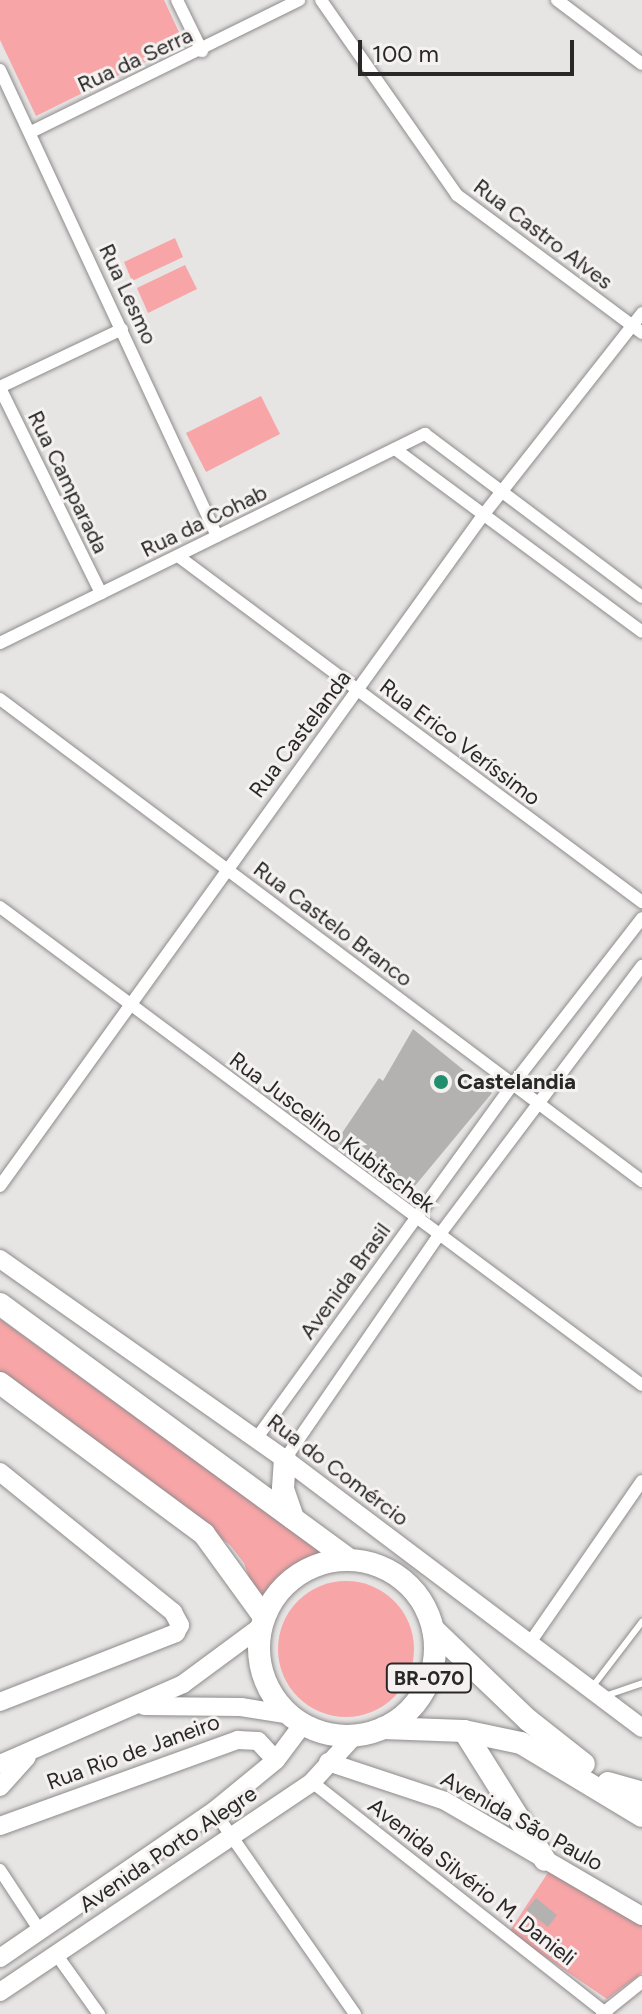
<!DOCTYPE html>
<html>
<head>
<meta charset="utf-8">
<style>
	body { margin:0 }
	#map { position:relative; width:642px; height:2014px; overflow:hidden; background:#e7e4e4; font-family:Figtree,sans-serif }
	div>[style] { position:absolute }
	[style*='--x'] { left:calc(var(--x)*1px); top:calc(var(--y)*1px); width:calc(var(--w)*1px); rotate:calc(var(--a)*1deg) }
	.green>* { inset:0; background:#f7a5a7 }
	.round { border-radius:50% }
	.building>* { inset:0; background:#b4b1b1 }
	.roads { filter:drop-shadow(0 0 2px #8e8b8b) drop-shadow(0 0 2px #8e8b8b) }
	.lane>* { height:6px; margin:-3px; padding:0 3px; transform-origin:3px; border-radius:3px; background:#fff }
	.street>* { height:12px; margin:-6px; padding:0 6px; transform-origin:6px; border-radius:6px; background:#fff }
	.secondary>* { height:18px; margin:-9px; padding:0 9px; transform-origin:9px; border-radius:9px; background:#fff }
	.highway>* { height:22px; margin:-11px; padding:0 11px; transform-origin:11px; border-radius:11px; background:#fff }
	.highway>.ring { margin:-11px; padding:0; box-sizing:content-box; background:none; border:22px solid #fff; border-radius:50% }
	.dots>* { width:22px; height:22px; translate:-50% -50%; box-sizing:border-box; border:4px solid #f5f1f1; border-radius:50% }
	span { translate:-50% -50%; white-space:nowrap; text-align:center; line-height:1.15; -webkit-text-stroke:6px #f5f1f1; paint-order:stroke }
	.shield-label span { padding:2px 6px; background:#f5f1f1; border:2px solid; border-radius:6px; -webkit-text-stroke-width:0 }
	.shield-label { font-size:20px; color:#292727; font-weight:700 }
	.street-label { font-size:22px; color:#292727 }
	.poi-label { font-size:22px; color:#292727; font-weight:700 }
	.left { translate:0 -50%; text-align:left }
	.scale { position:absolute; left:358px; top:40px; width:216px; height:36px; box-sizing:border-box; border:4px solid #292727; border-top:0; padding-left:10px; font-size:24px; line-height:28px; white-space:nowrap; color:#292727; -webkit-text-stroke:6px #f5f1f1; paint-order:stroke }
</style>
</head>
<body>
<div id="map">
	<div class="green">
		<i style="clip-path:polygon(0 0,164px 0,184px 43px,36px 116px,0 40px)"></i>
		<i style="clip-path:polygon(175px 238px,183px 257px,132px 281px,124px 262px)"></i>
		<i style="clip-path:polygon(185px 265px,197px 289px,148px 313px,137px 288px)"></i>
		<i style="clip-path:polygon(261px 396px,280px 434px,206px 472px,186px 433px)"></i>
		<i style="clip-path:polygon(0 1319px,235px 1489px,327px 1550px,291px 1566px,257px 1600px,244px 1563px,230px 1545px,0 1373px)"></i>
		<i class="round" style="left:278px;top:1581px;width:136px;height:136px"></i>
		<i style="clip-path:polygon(551px 1868px,642px 1924px,642px 1973px,607px 1999px,509px 1932px)"></i>
	</div>
	<div class="building">
		<i style="clip-path:polygon(413px 1029px,492px 1093px,409px 1193px,336px 1142px,379px 1078px,383px 1081px)"></i>
		<i style="clip-path:polygon(536px 1898px,557px 1915px,548px 1927px,526px 1910px)"></i>
	</div>
	<div class="roads">
		<div class="lane">
			<i style="--x:593;--y:1686;--w:81;--a:-52.6"></i>
			<i style="--x:605;--y:1696;--w:39;--a:-19"></i>
		</div>
		<div class="street">
			<i style="--x:177;--y:0;--w:57;--a:63.9"></i>
			<i style="--x:321;--y:0;--w:238;--a:55.1"></i>
			<i style="--x:457;--y:195;--w:231;--a:36.7"></i>
			<i style="--x:557;--y:0;--w:106;--a:37"></i>
			<i style="--x:0;--y:70;--w:514;--a:65.03"></i>
			<i style="--x:31;--y:132;--w:299;--a:-26.2"></i>
			<i style="--x:0;--y:387;--w:135;--a:-25.4"></i>
			<i style="--x:0;--y:388;--w:229;--a:63.8"></i>
			<i style="--x:395;--y:449;--w:307;--a:36.5"></i>
			<i style="--x:178;--y:556;--w:579;--a:36.71"></i>
			<i style="--x:0;--y:643;--w:474;--a:-26.2"></i>
			<i style="--x:425;--y:434;--w:271;--a:36.9"></i>
			<i style="--x:0;--y:699;--w:803;--a:36.9"></i>
			<i style="--x:0;--y:907;--w:800;--a:36.67"></i>
			<i style="--x:0;--y:1186;--w:828;--a:-54.24"></i>
			<i style="--x:484;--y:514;--w:256;--a:-51.8"></i>
			<i style="--x:256;--y:1439;--w:438;--a:-54.1"></i>
			<i style="--x:513;--y:1084;--w:210;--a:-52.1"></i>
			<i style="--x:285;--y:1459;--w:268;--a:-55.5"></i>
			<i style="--x:437;--y:1238;--w:341;--a:-53"></i>
			<i style="--x:529;--y:1644;--w:198;--a:-55.3"></i>
			<i style="--x:312;--y:1782;--w:375;--a:38.2"></i>
			<i style="--x:214;--y:1811;--w:247;--a:55.2"></i>
			<i style="--x:0;--y:1870;--w:73;--a:56.7"></i>
			<i style="--x:56;--y:1954;--w:74;--a:54.4"></i>
			<i style="--x:602;--y:2014;--w:51;--a:-38.7"></i>
		</div>
		<div class="secondary">
			<i style="--x:0;--y:1259;--w:348;--a:35.1"></i>
			<i style="--x:285;--y:1459;--w:447;--a:37"></i>
			<i style="--x:0;--y:1472;--w:223;--a:39"></i>
			<i style="--x:173;--y:1612;--w:15;--a:62"></i>
			<i style="--x:180;--y:1625;--w:9;--a:117"></i>
			<i style="--x:176;--y:1633;--w:189;--a:158.6"></i>
			<i style="--x:144;--y:1706;--w:97;--a:0.6"></i>
			<i style="--x:241;--y:1707;--w:51;--a:9.1"></i>
			<i style="--x:328;--y:1762;--w:123;--a:18.4"></i>
			<i style="--x:445;--y:1801;--w:228;--a:30.3"></i>
			<i style="--x:0;--y:1764;--w:200;--a:-23.6"></i>
			<i style="--x:183;--y:1684;--w:96;--a:-36.5"></i>
			<i style="--x:0;--y:1787;--w:40;--a:-48"></i>
			<i style="--x:0;--y:1826;--w:253;--a:-19.9"></i>
			<i style="--x:238;--y:1740;--w:20;--a:3"></i>
			<i style="--x:258;--y:1741;--w:26;--a:47"></i>
			<i style="--x:0;--y:1958;--w:260;--a:-34.5"></i>
			<i style="--x:214;--y:1811;--w:80;--a:-39.4"></i>
			<i style="--x:276;--y:1760;--w:45;--a:-53.1"></i>
			<i style="--x:0;--y:1992;--w:376;--a:-33.9"></i>
			<i style="--x:312;--y:1782;--w:62;--a:-47.6"></i>
		</div>
		<div class="highway">
			<i style="--x:0;--y:1304;--w:431;--a:36.2"></i>
			<i style="--x:0;--y:1383;--w:254;--a:36.5"></i>
			<i style="--x:204;--y:1534;--w:102;--a:54.1"></i>
			<i style="--x:285;--y:1459;--w:30;--a:94"></i>
			<i style="--x:283;--y:1489;--w:31;--a:71"></i>
			<i class="ring" style="left:259px;top:1560px;width:154px;height:154px"></i>
			<i style="--x:433;--y:1629;--w:132;--a:43.8"></i>
			<i style="--x:528;--y:1720;--w:71;--a:38.2"></i>
			<i style="--x:383;--y:1728;--w:81;--a:2.1"></i>
			<i style="--x:464;--y:1731;--w:58;--a:11.9"></i>
			<i style="--x:521;--y:1743;--w:141;--a:31.1"></i>
			<i style="--x:464;--y:1731;--w:152;--a:57.9"></i>
			<i style="--x:608;--y:1783;--w:35;--a:16"></i>
		</div>
	</div>
	<div class="dots">
		<i style="left:441px;top:1082px;background:#218f6e"></i>
	</div>
	<div class="shield-label">
		<span style="left:429px;top:1678px">BR-070</span>
	</div>
	<div class="street-label">
		<span style="left:135px;top:60px;rotate:-25deg">Rua da Serra</span>
		<span style="left:543px;top:234px;rotate:37deg">Rua Castro Alves</span>
		<span style="left:128px;top:294px;rotate:65deg">Rua Lesmo</span>
		<span style="left:68px;top:482px;rotate:64deg">Rua Camparada</span>
		<span style="left:204px;top:521px;rotate:-26deg">Rua da Cohab</span>
		<span style="left:300px;top:734px;rotate:-53deg">Rua Castelanda</span>
		<span style="left:460px;top:742px;rotate:37deg">Rua Erico Veríssimo</span>
		<span style="left:333px;top:924px;rotate:37deg">Rua Castelo Branco</span>
		<span style="left:332px;top:1132px;rotate:37deg">Rua Juscelino Kubitschek</span>
		<span style="left:345px;top:1281px;rotate:-54deg">Avenida Brasil</span>
		<span style="left:338px;top:1470px;rotate:37deg">Rua do Comércio</span>
		<span style="left:133px;top:1752px;rotate:-20deg">Rua Rio de Janeiro</span>
		<span style="left:522px;top:1821px;rotate:29deg">Avenida São Paulo</span>
		<span style="left:168px;top:1849px;rotate:-34deg">Avenida Porto Alegre</span>
		<span style="left:472px;top:1882px;rotate:38deg">Avenida Silvério M. Danieli</span>
	</div>
	<div class="poi-label">
		<span class="left" style="left:457px;top:1082px">Castelandia</span>
	</div>
	<div class="scale">100 m</div>
</div>
</body>
</html>
